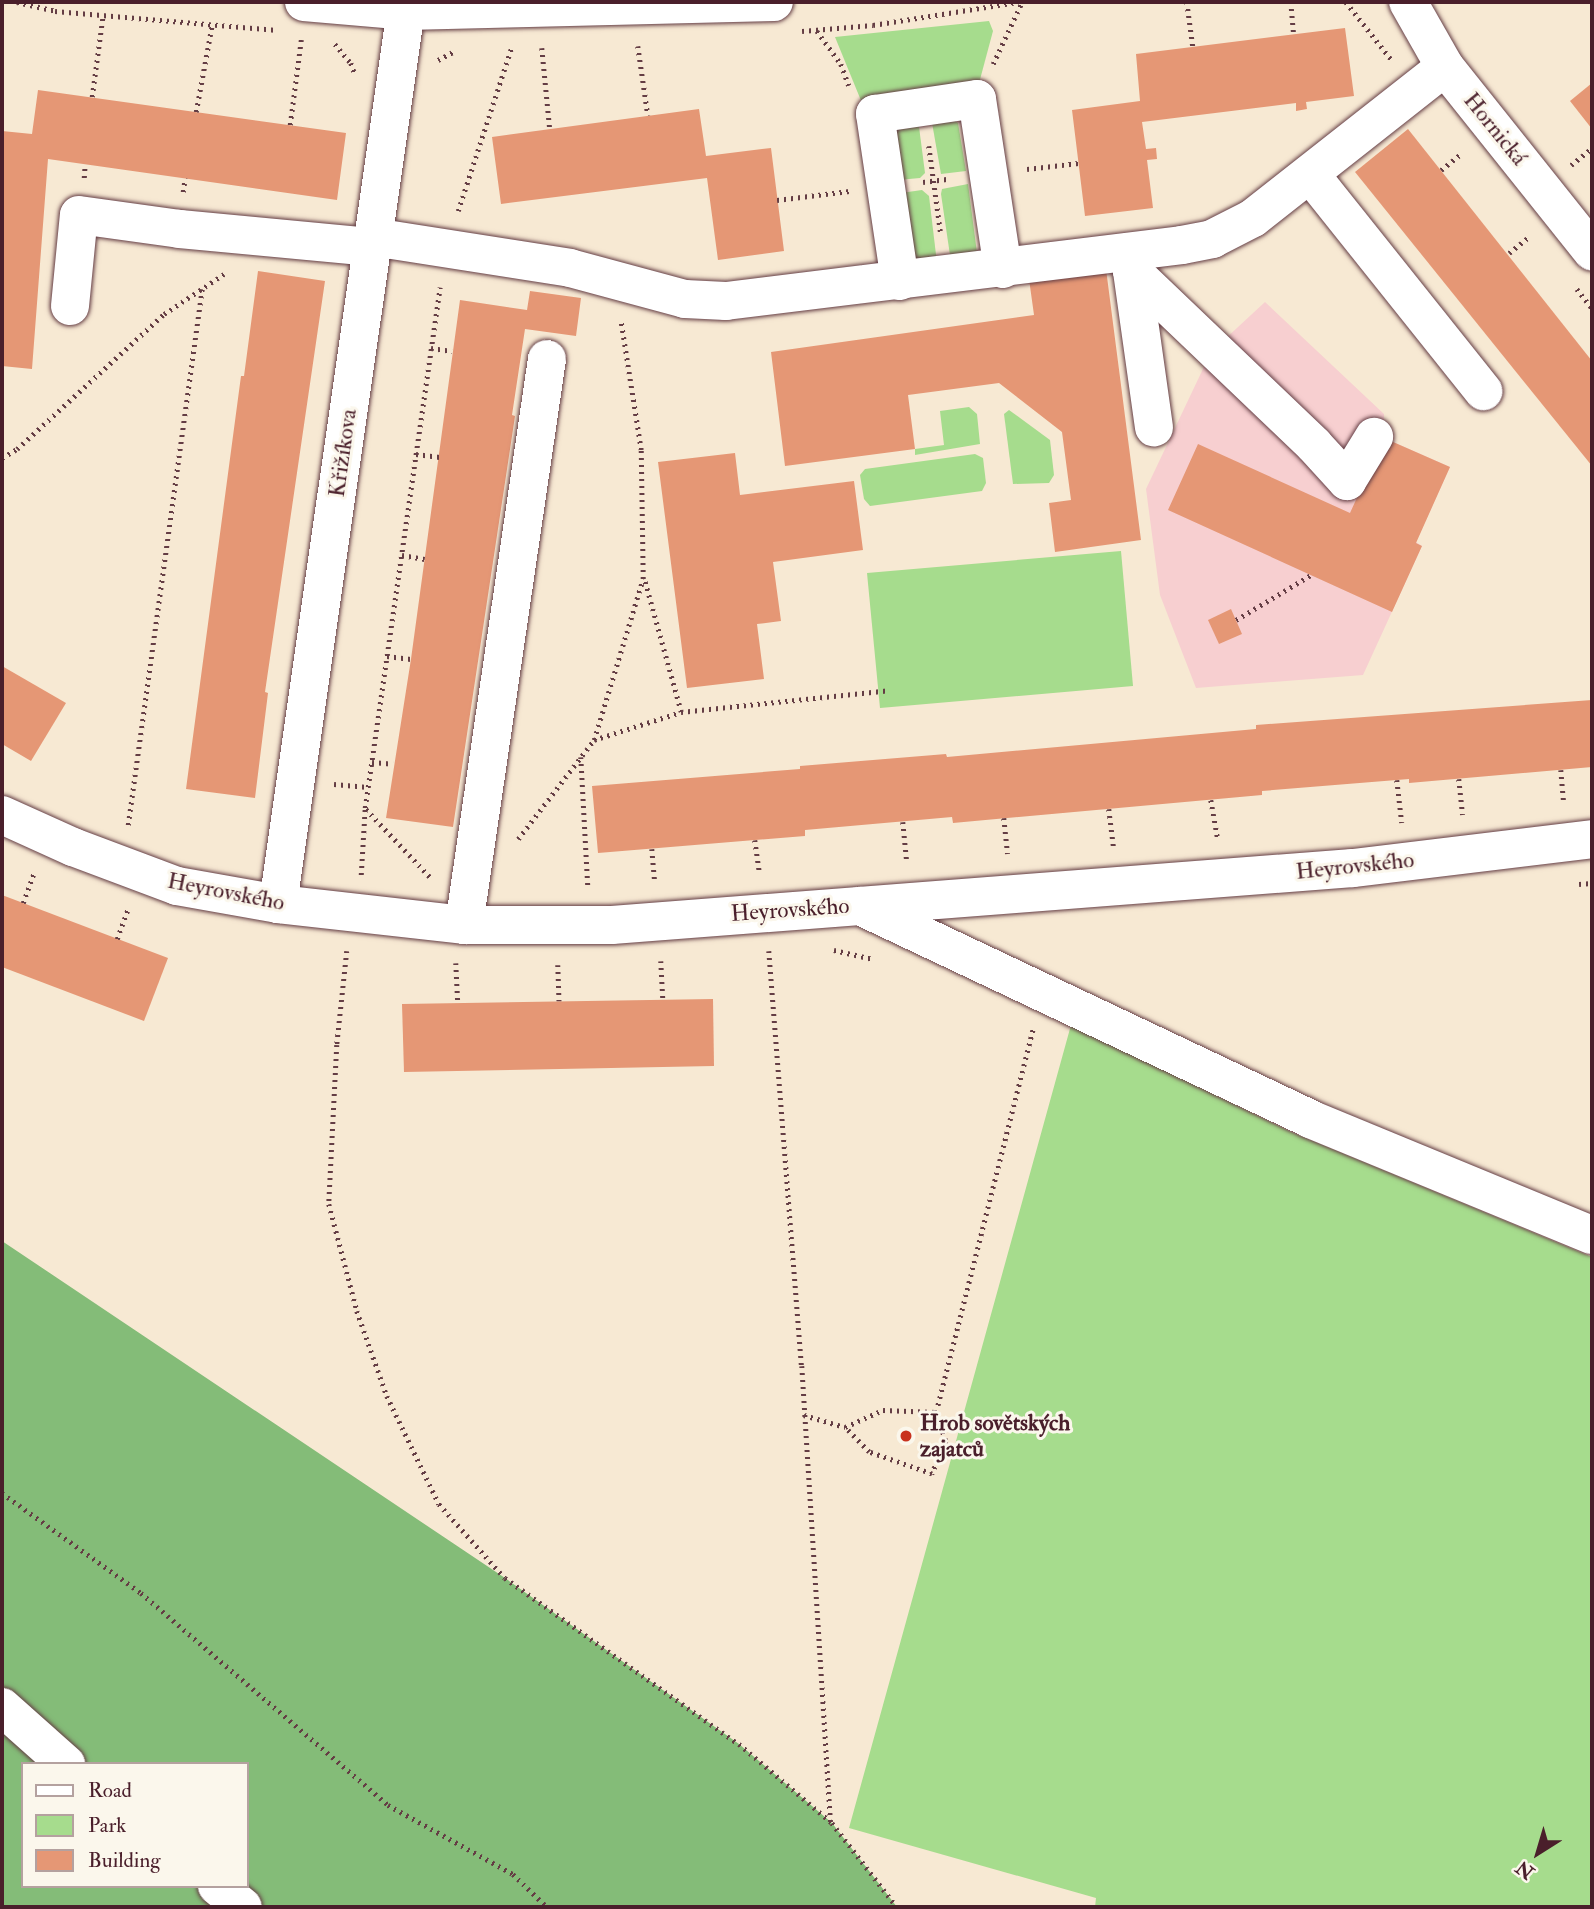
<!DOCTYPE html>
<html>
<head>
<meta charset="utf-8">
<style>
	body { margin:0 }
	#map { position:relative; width:1594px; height:1909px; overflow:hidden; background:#f7e9d3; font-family:"IM FELL Double Pica",serif }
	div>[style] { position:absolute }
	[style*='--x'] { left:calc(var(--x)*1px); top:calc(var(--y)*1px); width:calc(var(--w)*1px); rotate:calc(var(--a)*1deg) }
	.built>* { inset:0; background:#f7cfd0 }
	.green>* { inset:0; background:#a6dc8d }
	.forest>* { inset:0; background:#84bc78 }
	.building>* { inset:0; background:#e59775 }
	.path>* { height:4.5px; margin-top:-2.25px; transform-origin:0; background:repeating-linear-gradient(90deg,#643d44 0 2px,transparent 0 7px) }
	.roads { filter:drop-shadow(0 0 2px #643d44) drop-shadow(0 0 2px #643d44) }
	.minor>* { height:38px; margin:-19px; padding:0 19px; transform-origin:19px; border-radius:19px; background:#fff }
	.dots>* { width:19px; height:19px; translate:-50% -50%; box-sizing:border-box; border:4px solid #fbf7ec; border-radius:50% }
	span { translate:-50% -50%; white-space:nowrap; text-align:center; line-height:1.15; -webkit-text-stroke:6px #fbf7ec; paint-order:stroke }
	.street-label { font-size:23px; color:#4a1f2b }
	.poi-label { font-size:23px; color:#4a1f2b; font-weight:700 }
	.left { translate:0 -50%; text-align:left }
	.frame { position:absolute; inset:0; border:4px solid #4a1f2b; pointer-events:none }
	.legend { position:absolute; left:21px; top:1762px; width:228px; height:126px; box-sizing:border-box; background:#fbf7ec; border:2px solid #b4a19f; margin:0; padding:9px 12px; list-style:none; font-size:21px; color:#4a1f2b }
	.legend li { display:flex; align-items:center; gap:14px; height:35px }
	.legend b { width:35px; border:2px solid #b4a19f }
	.north { position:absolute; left:1503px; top:1818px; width:70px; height:70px; -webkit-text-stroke:5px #fbf7ec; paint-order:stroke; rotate:217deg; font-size:19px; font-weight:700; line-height:28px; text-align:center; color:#4a1f2b }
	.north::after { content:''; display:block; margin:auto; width:24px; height:32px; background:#4a1f2b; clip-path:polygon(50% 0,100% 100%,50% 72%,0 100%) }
</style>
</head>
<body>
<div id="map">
	<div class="built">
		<i style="clip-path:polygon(1265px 302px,1384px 414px,1384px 438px,1450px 467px,1416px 542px,1422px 546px,1363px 675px,1196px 688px,1160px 595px,1146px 489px,1211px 352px)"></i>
	</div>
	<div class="green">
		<i style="clip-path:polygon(989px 21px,993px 31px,978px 87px,862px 103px,835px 37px)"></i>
		<i style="clip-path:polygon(931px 117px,953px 119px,958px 123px,966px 171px,941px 174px)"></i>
		<i style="clip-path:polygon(918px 119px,925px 173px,920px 178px,898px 180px,893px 141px,898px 126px)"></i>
		<i style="clip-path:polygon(968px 184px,977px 253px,951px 262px,941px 194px,942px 189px)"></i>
		<i style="clip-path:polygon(922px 190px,929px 196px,937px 263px,916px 266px,901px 193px)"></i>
		<i style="clip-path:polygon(969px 407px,977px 414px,980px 444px,915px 455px,915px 449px,944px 445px,940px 411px)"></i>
		<i style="clip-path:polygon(1009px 410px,1050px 440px,1054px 475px,1049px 483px,1013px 484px,1004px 414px)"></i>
		<i style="clip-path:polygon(975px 454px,983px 458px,986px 483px,982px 491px,870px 506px,864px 499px,860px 475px,865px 469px)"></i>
		<i style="clip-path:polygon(1121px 551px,1133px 686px,880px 708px,867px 573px)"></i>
		<i style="clip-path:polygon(1071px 1025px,1291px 1132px,1592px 1257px,1592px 1907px,1095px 1907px,1096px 1898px,849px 1828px)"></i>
	</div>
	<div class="forest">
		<i style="clip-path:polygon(evenodd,2px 1241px,505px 1578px,739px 1744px,832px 1823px,897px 1907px,2px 1907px,2px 1241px,23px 1764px,247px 1764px,247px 1886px,23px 1886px,23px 1764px)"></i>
	</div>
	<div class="building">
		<i style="clip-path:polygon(1345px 28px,1354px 96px,1306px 102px,1307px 109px,1296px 111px,1296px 103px,1142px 122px,1146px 149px,1156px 148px,1157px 159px,1147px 160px,1153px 208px,1085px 216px,1072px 110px,1140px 101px,1136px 54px)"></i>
		<i style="clip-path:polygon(1592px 83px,1592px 129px,1570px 101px)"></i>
		<i style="clip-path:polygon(38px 90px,346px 133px,337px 200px,48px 159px,32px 369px,2px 366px,2px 131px,32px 134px)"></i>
		<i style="clip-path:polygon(699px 109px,706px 156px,771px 148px,784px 251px,718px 260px,707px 178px,501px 204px,492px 137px)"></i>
		<i style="clip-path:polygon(1408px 129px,1592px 361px,1592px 466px,1355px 172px)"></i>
		<i style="clip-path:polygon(1106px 269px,1141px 540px,1055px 552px,1049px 503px,1071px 500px,1062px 432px,999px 383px,908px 395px,915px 449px,785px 466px,771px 352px,1034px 315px,1029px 279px)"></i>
		<i style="clip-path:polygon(258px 271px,325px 281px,265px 692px,268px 693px,255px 798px,186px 789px,241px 376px,244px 376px)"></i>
		<i style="clip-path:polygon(530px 291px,581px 298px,576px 336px,525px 329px,512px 415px,515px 416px,453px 827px,386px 818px,411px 659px,460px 300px,527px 310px)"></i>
		<i style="clip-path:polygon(1384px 438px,1450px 467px,1416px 543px,1422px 546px,1392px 612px,1168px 510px,1198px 444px,1350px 513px)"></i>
		<i style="clip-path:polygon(735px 453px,740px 495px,854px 481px,863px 550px,773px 562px,781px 621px,757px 624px,764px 679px,687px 688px,658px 462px)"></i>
		<i style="clip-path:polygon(1231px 609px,1242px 634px,1219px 644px,1208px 620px)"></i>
		<i style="clip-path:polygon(2px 666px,66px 703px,31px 761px,2px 744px)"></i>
		<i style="clip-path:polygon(1592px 700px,1592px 767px,1409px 783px,1409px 779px,1262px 791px,1262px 795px,953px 823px,952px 817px,805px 830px,805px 836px,598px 853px,592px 786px,800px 769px,800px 766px,946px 754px,947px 757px,1256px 729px,1256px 725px)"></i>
		<i style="clip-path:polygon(2px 895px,168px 958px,144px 1021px,2px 967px)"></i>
		<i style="clip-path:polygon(713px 999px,714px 1066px,404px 1072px,402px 1004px)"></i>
	</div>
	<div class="path">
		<i style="--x:17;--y:2;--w:39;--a:13"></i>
		<i style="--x:55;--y:11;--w:223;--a:4.9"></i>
		<i style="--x:1187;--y:2;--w:45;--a:82.4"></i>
		<i style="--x:1291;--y:2;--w:33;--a:85"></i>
		<i style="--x:1346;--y:2;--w:73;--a:51.7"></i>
		<i style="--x:802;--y:31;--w:71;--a:-4.8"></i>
		<i style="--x:873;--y:25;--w:147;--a:-9"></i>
		<i style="--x:817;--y:31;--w:41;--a:54"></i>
		<i style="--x:841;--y:64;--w:23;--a:70"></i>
		<i style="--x:335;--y:44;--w:25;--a:50"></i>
		<i style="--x:351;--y:63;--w:12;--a:70"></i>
		<i style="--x:638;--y:46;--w:70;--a:81.8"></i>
		<i style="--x:542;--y:48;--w:81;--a:84.4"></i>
		<i style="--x:438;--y:60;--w:19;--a:-28"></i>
		<i style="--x:993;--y:64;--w:68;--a:-64.9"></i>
		<i style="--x:92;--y:97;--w:83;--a:-82.4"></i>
		<i style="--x:196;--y:112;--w:88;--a:-79.6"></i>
		<i style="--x:290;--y:125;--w:86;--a:-82.6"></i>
		<i style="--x:929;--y:146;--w:90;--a:82.3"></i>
		<i style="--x:1571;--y:165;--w:27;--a:-39"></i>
		<i style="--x:1027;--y:169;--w:52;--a:-6.6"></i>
		<i style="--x:1441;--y:170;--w:27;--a:-39"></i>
		<i style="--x:84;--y:178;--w:13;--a:-86"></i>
		<i style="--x:923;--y:182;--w:26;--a:-7"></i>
		<i style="--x:183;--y:192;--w:14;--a:-82"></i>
		<i style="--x:777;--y:200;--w:73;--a:-7.1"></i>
		<i style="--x:458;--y:211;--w:174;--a:-71.9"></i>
		<i style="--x:1509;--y:253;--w:26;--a:-39"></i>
		<i style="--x:1577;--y:289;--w:24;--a:52"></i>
		<i style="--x:431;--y:348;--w:21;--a:8"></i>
		<i style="--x:416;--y:454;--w:24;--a:7"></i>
		<i style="--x:2;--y:458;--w:17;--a:-31"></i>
		<i style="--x:17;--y:449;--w:200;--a:-42.6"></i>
		<i style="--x:164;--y:314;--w:72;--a:-33.7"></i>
		<i style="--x:402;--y:555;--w:23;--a:10"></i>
		<i style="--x:1236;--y:620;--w:87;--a:-31"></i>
		<i style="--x:387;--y:656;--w:24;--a:7"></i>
		<i style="--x:681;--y:712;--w:209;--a:-6"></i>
		<i style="--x:594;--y:740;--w:91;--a:-17.8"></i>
		<i style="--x:681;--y:712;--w:138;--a:-105.5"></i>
		<i style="--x:581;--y:757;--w:131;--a:86.9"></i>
		<i style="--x:372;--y:762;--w:21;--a:5"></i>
		<i style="--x:1561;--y:770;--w:34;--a:85"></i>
		<i style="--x:1459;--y:779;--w:36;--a:84"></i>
		<i style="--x:1397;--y:780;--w:43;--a:83.4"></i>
		<i style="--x:334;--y:784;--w:34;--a:5"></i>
		<i style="--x:1211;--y:800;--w:40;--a:80"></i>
		<i style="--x:366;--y:809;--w:96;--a:46.7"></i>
		<i style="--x:1109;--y:809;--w:39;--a:83"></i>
		<i style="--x:1004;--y:818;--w:36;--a:84"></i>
		<i style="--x:903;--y:822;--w:41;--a:84.4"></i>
		<i style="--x:128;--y:825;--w:541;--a:-82.14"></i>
		<i style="--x:518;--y:839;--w:125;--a:-52.5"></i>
		<i style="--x:594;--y:740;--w:168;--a:-73.1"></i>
		<i style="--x:643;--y:579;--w:129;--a:-90.9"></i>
		<i style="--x:641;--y:450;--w:129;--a:-98.9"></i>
		<i style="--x:755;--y:840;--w:34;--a:82"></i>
		<i style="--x:652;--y:849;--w:33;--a:85"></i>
		<i style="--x:361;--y:875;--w:67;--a:-86.6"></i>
		<i style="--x:365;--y:808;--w:526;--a:-81.81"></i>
		<i style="--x:1579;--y:884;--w:13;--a:-4"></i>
		<i style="--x:23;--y:903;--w:32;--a:-70"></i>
		<i style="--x:117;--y:939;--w:33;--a:-70"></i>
		<i style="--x:834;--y:950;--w:40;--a:13"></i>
		<i style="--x:347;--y:951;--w:95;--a:96.1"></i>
		<i style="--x:337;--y:1045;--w:159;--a:92.9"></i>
		<i style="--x:329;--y:1204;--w:111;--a:75.3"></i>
		<i style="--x:357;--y:1311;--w:90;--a:70.6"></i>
		<i style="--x:387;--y:1396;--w:120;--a:64.3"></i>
		<i style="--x:439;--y:1504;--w:99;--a:48.3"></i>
		<i style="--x:505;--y:1578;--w:287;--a:35.4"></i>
		<i style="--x:739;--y:1744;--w:122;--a:40.3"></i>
		<i style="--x:832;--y:1823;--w:106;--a:52.3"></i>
		<i style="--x:769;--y:951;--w:416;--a:85.5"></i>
		<i style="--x:802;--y:1366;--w:457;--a:86.4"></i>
		<i style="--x:661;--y:961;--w:39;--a:87"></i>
		<i style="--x:456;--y:963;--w:41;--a:87.2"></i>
		<i style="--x:558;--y:965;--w:36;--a:88"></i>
		<i style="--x:936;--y:1412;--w:395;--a:-75.8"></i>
		<i style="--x:804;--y:1415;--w:43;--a:16.3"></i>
		<i style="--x:845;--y:1427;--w:42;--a:-24.1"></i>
		<i style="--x:883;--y:1410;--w:53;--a:2.2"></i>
		<i style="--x:936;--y:1412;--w:31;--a:71"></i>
		<i style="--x:946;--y:1441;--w:36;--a:113"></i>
		<i style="--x:932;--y:1474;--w:67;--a:-160.8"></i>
		<i style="--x:869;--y:1452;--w:35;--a:-134"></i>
		<i style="--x:2;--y:1493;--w:171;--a:35.7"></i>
		<i style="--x:141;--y:1593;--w:326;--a:40.6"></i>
		<i style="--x:388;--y:1805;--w:143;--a:28.9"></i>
		<i style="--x:513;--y:1874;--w:47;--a:44.1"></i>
	</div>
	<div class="roads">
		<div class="minor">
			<i style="--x:304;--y:2;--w:102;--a:5"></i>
			<i style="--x:406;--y:11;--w:368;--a:-1.4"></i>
			<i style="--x:1408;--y:2;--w:75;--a:60.4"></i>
			<i style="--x:1445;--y:67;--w:236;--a:51.4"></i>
			<i style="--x:1310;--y:174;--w:278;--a:51.4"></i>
			<i style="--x:373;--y:237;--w:199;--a:8.9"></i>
			<i style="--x:570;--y:268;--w:119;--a:15.1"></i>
			<i style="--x:685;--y:299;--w:41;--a:2.8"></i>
			<i style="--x:726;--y:301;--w:459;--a:-7"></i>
			<i style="--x:1182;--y:245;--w:31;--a:-11"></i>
			<i style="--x:1212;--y:239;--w:46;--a:-27.1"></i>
			<i style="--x:1253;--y:218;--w:244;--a:-38.2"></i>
			<i style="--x:1128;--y:252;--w:19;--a:78"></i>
			<i style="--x:1132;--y:271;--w:252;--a:43.7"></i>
			<i style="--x:1314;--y:445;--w:49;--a:47.5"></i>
			<i style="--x:1347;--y:481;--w:52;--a:-58.5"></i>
			<i style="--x:1132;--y:271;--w:158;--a:82"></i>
			<i style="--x:900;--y:281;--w:169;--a:-98.5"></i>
			<i style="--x:875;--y:114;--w:103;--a:-8.4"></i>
			<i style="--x:977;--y:99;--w:172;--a:81.3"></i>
			<i style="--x:70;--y:306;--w:91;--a:-84.4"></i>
			<i style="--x:79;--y:215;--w:102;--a:7.9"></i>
			<i style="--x:180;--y:229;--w:193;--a:5.4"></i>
			<i style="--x:2;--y:815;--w:78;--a:24.3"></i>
			<i style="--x:73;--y:847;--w:111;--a:20.6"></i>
			<i style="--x:177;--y:886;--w:103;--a:10.1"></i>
			<i style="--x:278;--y:904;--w:187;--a:6.4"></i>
			<i style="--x:464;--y:925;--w:148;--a:0"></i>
			<i style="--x:612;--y:925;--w:743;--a:-4.4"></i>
			<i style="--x:1353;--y:868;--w:241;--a:-6.9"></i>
			<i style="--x:278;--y:904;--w:911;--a:-81.86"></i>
			<i style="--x:860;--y:906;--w:498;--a:25.3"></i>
			<i style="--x:1310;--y:1119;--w:305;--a:22.4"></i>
			<i style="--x:464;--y:925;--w:572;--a:-81.66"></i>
			<i style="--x:2;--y:1707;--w:86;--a:41.7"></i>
			<i style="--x:217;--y:1886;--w:33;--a:39"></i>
		</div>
	</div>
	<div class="dots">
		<i style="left:906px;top:1436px;background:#c8321e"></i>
	</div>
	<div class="street-label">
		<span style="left:1495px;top:129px;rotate:51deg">Hornická</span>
		<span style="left:343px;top:453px;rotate:-82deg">Křižíkova</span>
		<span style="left:1355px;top:866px;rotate:-6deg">Heyrovského</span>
		<span style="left:226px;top:892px;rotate:11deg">Heyrovského</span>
		<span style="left:790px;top:910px;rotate:-4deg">Heyrovského</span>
	</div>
	<div class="poi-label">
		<span class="left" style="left:920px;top:1436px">Hrob sovětských<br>zajatců</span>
	</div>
	<div class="frame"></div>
	<ul class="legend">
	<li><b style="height:9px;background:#fff"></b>Road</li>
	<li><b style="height:19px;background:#a6dc8d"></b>Park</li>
	<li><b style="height:19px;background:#e59775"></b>Building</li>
	</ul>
	<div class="north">N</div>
</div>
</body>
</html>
